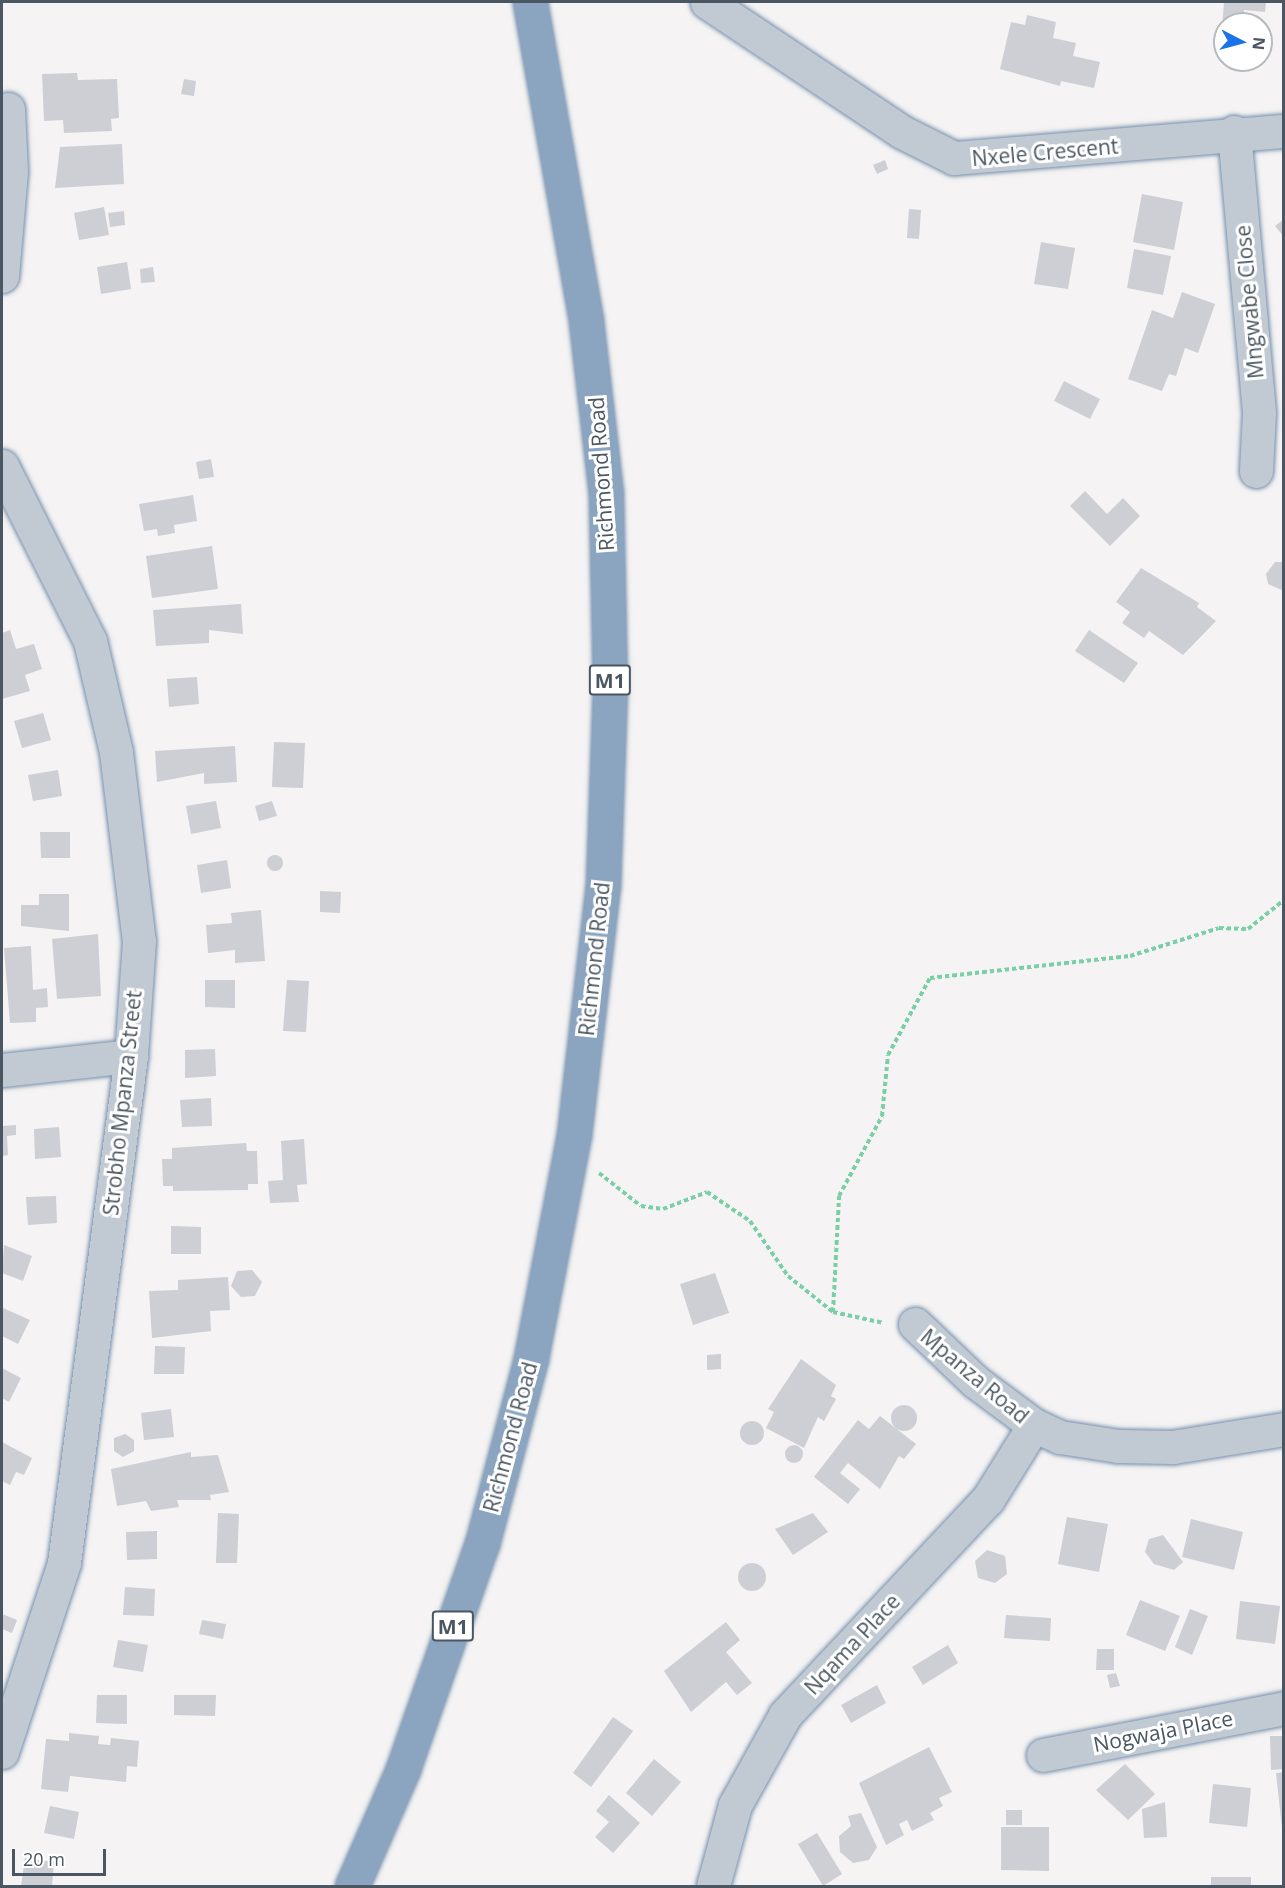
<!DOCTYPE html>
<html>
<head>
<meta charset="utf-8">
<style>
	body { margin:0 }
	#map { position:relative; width:1285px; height:1888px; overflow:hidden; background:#f5f3f3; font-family:"Open Sans",sans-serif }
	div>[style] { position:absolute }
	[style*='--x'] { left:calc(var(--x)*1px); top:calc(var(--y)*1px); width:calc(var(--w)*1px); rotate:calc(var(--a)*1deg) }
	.building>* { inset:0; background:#cdcfd5 }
	.round { border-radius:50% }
	.path>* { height:4px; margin-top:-2px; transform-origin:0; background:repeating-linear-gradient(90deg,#7ad0a6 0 4.5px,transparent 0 7.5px) }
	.roads { filter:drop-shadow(0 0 2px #7690ad) drop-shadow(0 0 2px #7690ad) }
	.minor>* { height:33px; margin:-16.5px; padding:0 16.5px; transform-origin:16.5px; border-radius:16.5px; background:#c1cad2 }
	.highway>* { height:33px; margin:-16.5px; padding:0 16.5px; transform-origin:16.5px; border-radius:16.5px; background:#8ba5c1 }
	span { translate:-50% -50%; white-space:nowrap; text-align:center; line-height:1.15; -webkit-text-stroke:6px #fff; paint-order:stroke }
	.shield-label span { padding:2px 4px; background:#fff; border:2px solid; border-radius:4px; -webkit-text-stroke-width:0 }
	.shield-label { font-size:20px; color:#4a5661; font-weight:700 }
	.street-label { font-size:21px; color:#4a5661 }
	.frame { position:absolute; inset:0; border:3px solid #4a5661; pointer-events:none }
	.north { position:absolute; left:1213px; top:12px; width:60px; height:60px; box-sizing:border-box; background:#fff; border:2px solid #b7bbc0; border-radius:50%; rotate:96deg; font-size:16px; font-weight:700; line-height:24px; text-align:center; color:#4a5661 }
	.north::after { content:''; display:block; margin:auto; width:21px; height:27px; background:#1a73e8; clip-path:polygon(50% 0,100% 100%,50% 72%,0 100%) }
	.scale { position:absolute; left:12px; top:1849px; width:94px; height:27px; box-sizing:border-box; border:3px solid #4a5661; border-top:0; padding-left:8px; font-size:18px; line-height:21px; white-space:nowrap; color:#4a5661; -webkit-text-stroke:4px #fff; paint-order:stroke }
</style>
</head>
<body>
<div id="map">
	<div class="building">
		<i style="clip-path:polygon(1224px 2px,1266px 2px,1265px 12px,1244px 10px,1243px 24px,1222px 28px)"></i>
		<i style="clip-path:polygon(1027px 15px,1056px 22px,1053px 38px,1076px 43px,1073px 56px,1100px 62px,1094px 88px,1061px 81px,1060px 86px,1000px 69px,1011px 22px,1025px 25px)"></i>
		<i style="clip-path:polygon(77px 73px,78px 80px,117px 79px,119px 118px,111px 119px,112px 131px,64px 133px,63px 120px,44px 121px,42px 74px)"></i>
		<i style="clip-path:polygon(184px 79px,196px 81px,194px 96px,181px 94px)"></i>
		<i style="clip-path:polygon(122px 144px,124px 184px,55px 188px,60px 147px)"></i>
		<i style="clip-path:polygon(885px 160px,888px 169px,877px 174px,873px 165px)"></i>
		<i style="clip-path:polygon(1142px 194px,1183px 202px,1174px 250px,1133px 242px)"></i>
		<i style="clip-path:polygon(104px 207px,109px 235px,79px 240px,74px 213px)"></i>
		<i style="clip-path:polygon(909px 209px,921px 210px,919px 239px,907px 238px)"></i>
		<i style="clip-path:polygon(124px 211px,125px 225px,110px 227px,108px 213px)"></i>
		<i style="clip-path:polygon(1284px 219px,1284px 237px,1275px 226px)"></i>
		<i style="clip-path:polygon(1041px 242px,1075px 248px,1068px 289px,1034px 284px)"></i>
		<i style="clip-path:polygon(1134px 249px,1171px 256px,1163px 295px,1127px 288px)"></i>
		<i style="clip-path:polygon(127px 262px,131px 289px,101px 294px,97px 267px)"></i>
		<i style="clip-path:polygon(153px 267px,155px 282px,141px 283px,140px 269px)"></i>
		<i style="clip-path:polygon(1182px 292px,1215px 304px,1198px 353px,1185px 348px,1176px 376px,1169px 374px,1162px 391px,1128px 379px,1152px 310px,1173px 318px)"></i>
		<i style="clip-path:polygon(1064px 381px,1100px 399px,1090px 419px,1054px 401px)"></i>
		<i style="clip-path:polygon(211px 459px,214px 477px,199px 479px,196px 462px)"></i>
		<i style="clip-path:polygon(1085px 491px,1107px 514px,1123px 498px,1140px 516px,1110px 546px,1070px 506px)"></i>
		<i style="clip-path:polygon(193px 495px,197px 521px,174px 525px,175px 533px,158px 536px,157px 529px,144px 531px,139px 504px)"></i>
		<i style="clip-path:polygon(212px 546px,218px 589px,152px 598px,146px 556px)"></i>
		<i style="clip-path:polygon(1275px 562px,1284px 562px,1284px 591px,1268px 584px,1266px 574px)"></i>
		<i style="clip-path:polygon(1141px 568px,1199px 603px,1197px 607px,1216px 621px,1183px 655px,1149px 631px,1144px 638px,1122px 623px,1130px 612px,1116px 602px)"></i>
		<i style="clip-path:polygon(241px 604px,243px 634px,209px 630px,209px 643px,156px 646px,153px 610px)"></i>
		<i style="clip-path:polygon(10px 630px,16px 649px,34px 644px,42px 669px,25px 675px,30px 691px,2px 699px,2px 633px)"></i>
		<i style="clip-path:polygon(1089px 630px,1138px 663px,1124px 683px,1075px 651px)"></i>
		<i style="clip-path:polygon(197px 677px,199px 704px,169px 707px,167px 679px)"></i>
		<i style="clip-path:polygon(43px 713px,51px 740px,22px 748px,14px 721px)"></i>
		<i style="clip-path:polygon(274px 742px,305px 743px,303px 788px,272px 787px)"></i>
		<i style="clip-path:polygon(235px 746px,237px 782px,204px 784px,204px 773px,157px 782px,155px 751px)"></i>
		<i style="clip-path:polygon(58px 770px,62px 796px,33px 801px,28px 775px)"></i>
		<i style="clip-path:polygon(216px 801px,221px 828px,191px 834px,186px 806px)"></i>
		<i style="clip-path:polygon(272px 801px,277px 816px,259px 821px,255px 806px)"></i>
		<i style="clip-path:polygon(40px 832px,70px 832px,70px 858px,41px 858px)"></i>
		<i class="round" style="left:267px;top:855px;width:16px;height:16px"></i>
		<i style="clip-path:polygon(227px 860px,231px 888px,201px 893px,197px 865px)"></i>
		<i style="clip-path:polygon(320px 891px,341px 892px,340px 913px,320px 912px)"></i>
		<i style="clip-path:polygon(39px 894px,69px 894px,69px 931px,21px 926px,21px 905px,39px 905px)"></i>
		<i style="clip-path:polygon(261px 910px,265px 961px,235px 963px,235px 950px,208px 953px,206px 925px,232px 923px,231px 913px)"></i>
		<i style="clip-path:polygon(98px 934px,101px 996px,57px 999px,52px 939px)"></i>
		<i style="clip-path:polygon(31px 946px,33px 990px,47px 988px,48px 1007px,36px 1008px,36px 1022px,10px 1023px,4px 948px)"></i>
		<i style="clip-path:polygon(205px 980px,235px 980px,235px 1008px,205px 1007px)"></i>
		<i style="clip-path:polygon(287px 980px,309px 981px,306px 1032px,283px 1031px)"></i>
		<i style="clip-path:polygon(215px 1049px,216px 1076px,185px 1078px,185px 1050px)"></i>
		<i style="clip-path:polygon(211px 1098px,212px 1126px,182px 1127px,180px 1100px)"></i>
		<i style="clip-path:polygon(16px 1125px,16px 1135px,7px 1136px,8px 1155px,2px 1156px,2px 1126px)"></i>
		<i style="clip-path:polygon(59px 1127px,61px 1157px,35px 1159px,34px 1129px)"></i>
		<i style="clip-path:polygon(304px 1139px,307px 1184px,297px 1185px,299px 1202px,270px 1203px,268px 1181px,283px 1180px,281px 1141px)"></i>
		<i style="clip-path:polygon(246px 1143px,247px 1151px,257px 1151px,258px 1184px,248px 1184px,248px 1190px,173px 1191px,173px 1186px,163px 1186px,162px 1159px,172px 1159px,172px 1148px)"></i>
		<i style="clip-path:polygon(56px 1196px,57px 1223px,28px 1225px,26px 1197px)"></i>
		<i style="clip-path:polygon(171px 1226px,201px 1227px,201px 1254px,171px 1254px)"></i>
		<i style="clip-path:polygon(4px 1245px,32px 1256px,23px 1281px,2px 1273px)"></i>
		<i style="clip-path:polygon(252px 1270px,262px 1282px,255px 1296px,241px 1297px,231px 1286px,237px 1271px)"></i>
		<i style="clip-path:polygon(715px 1273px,729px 1313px,693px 1325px,680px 1284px)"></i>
		<i style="clip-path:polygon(228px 1277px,230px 1310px,210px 1311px,211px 1331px,152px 1338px,149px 1291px,178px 1290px,178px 1280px)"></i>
		<i style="clip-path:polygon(3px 1308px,30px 1320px,18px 1344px,2px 1336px)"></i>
		<i style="clip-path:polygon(155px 1346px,185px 1347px,184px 1374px,154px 1374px)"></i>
		<i style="clip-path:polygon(721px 1354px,721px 1369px,707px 1370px,707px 1355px)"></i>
		<i style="clip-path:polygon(801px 1359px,836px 1385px,831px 1396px,836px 1399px,824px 1421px,818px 1417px,804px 1448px,766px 1428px,774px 1412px,768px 1409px)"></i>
		<i style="clip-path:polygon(2px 1368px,21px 1378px,9px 1402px,2px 1398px)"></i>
		<i class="round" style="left:891px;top:1405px;width:26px;height:26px"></i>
		<i style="clip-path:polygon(171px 1409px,174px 1437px,144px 1440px,141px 1413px)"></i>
		<i style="clip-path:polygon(880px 1416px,916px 1444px,904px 1459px,899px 1456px,880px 1489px,848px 1463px,840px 1473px,860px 1489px,848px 1504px,814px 1477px,858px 1420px,869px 1429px)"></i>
		<i class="round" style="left:740px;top:1421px;width:24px;height:24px"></i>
		<i style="clip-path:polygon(125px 1434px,134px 1440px,134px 1451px,123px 1457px,114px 1451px,114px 1438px)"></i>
		<i style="clip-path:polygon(2px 1442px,32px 1458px,24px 1475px,16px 1472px,10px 1485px,2px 1481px)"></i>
		<i class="round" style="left:785px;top:1445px;width:18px;height:18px"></i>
		<i style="clip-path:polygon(191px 1452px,191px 1457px,218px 1455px,229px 1492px,210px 1495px,211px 1500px,177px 1500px,179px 1507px,151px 1511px,146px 1501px,117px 1506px,111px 1469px)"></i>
		<i style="clip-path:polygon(218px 1513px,239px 1514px,237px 1563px,216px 1563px)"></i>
		<i style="clip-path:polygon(813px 1513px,828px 1532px,793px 1555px,775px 1529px)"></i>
		<i style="clip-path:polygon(1067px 1517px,1108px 1524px,1099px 1572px,1058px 1564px)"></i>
		<i style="clip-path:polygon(1191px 1519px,1243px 1532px,1234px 1570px,1182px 1557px)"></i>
		<i style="clip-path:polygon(157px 1531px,157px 1559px,127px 1560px,126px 1532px)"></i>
		<i style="clip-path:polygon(1163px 1535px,1183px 1562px,1174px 1570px,1154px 1564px,1145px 1552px,1149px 1539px)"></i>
		<i style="clip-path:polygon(987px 1550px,1005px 1556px,1007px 1574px,995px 1583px,978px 1578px,975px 1561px)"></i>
		<i class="round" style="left:738px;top:1563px;width:28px;height:28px"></i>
		<i style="clip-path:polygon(125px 1587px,155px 1589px,154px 1616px,123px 1615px)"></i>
		<i style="clip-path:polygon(1140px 1600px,1180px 1616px,1165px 1651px,1126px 1635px)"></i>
		<i style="clip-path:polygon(1240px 1601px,1280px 1606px,1275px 1644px,1236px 1639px)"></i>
		<i style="clip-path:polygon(1190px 1609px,1208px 1616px,1192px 1655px,1175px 1647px)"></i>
		<i style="clip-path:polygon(2px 1614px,17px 1620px,12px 1633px,2px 1629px)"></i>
		<i style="clip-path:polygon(1006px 1615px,1051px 1618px,1050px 1641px,1004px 1638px)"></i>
		<i style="clip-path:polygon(202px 1620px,226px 1624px,223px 1639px,199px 1634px)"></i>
		<i style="clip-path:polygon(726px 1622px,740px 1640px,726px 1652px,752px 1683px,737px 1695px,726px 1682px,691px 1712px,664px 1671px)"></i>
		<i style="clip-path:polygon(118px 1640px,148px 1645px,143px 1672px,113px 1667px)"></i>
		<i style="clip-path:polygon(948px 1645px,958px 1663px,923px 1685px,912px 1667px)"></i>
		<i style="clip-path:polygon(1097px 1649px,1114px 1649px,1114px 1670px,1096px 1670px)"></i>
		<i style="clip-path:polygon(1116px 1673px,1120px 1686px,1110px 1688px,1107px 1675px)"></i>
		<i style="clip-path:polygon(877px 1685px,886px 1703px,851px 1723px,841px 1705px)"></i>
		<i style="clip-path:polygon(97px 1695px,127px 1695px,127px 1724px,96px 1723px)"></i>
		<i style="clip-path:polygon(174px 1695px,216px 1695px,215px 1716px,174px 1715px)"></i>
		<i style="clip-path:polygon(613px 1717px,633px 1731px,591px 1787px,573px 1773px)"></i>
		<i style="clip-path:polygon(69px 1733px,99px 1736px,98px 1744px,110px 1745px,111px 1738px,139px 1741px,137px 1767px,127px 1766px,126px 1782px,70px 1776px,68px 1792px,41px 1789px,46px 1739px,69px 1741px)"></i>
		<i style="clip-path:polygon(1270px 1736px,1284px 1736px,1284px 1769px,1271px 1770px)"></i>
		<i style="clip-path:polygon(929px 1747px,952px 1792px,939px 1798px,943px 1806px,930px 1813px,934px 1820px,912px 1831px,907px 1820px,899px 1824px,904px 1835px,886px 1845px,859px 1783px)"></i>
		<i style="clip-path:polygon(654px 1759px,681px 1782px,652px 1816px,626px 1793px)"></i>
		<i style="clip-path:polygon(1125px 1764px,1155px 1794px,1128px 1820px,1096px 1790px)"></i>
		<i style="clip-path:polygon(1284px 1772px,1284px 1828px,1282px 1828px,1276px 1773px)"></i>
		<i style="clip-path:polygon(1213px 1784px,1251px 1788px,1247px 1827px,1209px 1823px)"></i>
		<i style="clip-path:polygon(609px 1795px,640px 1823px,613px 1853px,595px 1837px,609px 1822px,596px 1811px)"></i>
		<i style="clip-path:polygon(1165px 1802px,1167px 1837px,1144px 1838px,1142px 1809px)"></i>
		<i style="clip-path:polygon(50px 1806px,79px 1812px,74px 1839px,44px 1833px)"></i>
		<i style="clip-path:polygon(1006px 1810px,1022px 1810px,1022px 1825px,1006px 1825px)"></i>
		<i style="clip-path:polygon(861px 1813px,877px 1847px,869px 1860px,853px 1863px,840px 1852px,839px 1836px,851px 1826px,848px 1816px)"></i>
		<i style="clip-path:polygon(1001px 1827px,1049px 1827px,1049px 1871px,1001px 1870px)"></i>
		<i style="clip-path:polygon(817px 1833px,842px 1874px,823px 1886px,798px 1844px)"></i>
		<i style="clip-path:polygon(25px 1858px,54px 1862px,52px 1886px,21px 1886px)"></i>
		<i style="clip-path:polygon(1211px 1877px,1251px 1877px,1251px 1886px,1211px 1886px)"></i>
	</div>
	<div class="path">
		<i style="--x:599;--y:1173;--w:53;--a:38.2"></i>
		<i style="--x:641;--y:1206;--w:22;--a:8"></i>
		<i style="--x:663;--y:1209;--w:47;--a:-21.1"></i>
		<i style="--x:707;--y:1192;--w:52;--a:34"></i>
		<i style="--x:750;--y:1221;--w:67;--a:55.4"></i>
		<i style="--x:788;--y:1276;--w:58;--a:38.7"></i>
		<i style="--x:833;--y:1312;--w:52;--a:12.2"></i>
		<i style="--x:833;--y:1312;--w:116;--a:-87"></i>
		<i style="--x:839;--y:1196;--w:91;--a:-61.7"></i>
		<i style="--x:882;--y:1116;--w:61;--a:-84.4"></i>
		<i style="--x:888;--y:1055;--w:88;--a:-61.4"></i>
		<i style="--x:930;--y:978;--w:201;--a:-6.3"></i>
		<i style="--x:1130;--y:956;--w:93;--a:-17.5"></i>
		<i style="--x:1219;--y:928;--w:29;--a:2"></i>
		<i style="--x:1248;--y:929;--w:46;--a:-38.9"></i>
	</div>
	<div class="roads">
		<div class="minor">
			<i style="--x:707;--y:2;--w:234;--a:33.7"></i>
			<i style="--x:902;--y:132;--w:58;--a:26.6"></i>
			<i style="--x:954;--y:158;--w:331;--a:-4.7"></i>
			<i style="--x:1234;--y:132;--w:282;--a:84.9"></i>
			<i style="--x:1259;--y:413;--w:58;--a:93"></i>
			<i style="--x:2;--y:276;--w:105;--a:-85.1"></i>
			<i style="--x:11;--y:171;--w:62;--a:-92.8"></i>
			<i style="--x:2;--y:466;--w:196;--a:63.3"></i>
			<i style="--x:90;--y:641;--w:114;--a:76.8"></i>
			<i style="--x:116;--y:752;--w:190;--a:83.1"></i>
			<i style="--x:139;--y:941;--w:115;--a:94"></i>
			<i style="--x:131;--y:1056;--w:511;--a:97.53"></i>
			<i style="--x:64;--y:1563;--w:199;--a:108.2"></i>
			<i style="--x:2;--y:1070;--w:130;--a:-6.2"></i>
			<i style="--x:915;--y:1324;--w:84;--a:43.6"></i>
			<i style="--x:976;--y:1382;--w:72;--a:36.6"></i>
			<i style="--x:1034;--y:1425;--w:29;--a:25"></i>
			<i style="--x:1060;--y:1437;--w:59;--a:8.8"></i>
			<i style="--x:1118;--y:1446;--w:55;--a:1"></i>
			<i style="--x:1173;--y:1447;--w:112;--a:-9.2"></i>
			<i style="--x:1043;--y:1755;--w:246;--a:-11"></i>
			<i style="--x:713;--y:1886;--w:84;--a:-74.8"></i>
			<i style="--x:735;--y:1805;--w:103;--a:-60.9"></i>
			<i style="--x:785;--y:1715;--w:296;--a:-46.8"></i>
			<i style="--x:988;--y:1499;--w:87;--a:-58.1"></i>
		</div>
		<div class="highway">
			<i style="--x:352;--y:1886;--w:128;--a:-66.4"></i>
			<i style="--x:403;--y:1769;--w:238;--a:-70.7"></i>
			<i style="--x:482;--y:1544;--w:192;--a:-75.2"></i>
			<i style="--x:531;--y:1358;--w:227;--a:-79.1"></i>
			<i style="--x:574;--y:1135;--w:251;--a:-83.4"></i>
			<i style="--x:603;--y:886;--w:197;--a:-88"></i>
			<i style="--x:610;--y:689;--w:195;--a:-91.2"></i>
			<i style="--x:606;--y:494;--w:175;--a:-96.6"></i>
			<i style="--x:586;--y:320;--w:323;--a:-100"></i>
		</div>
	</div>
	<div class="shield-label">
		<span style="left:610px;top:680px">M1</span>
		<span style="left:453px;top:1626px">M1</span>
	</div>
	<div class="street-label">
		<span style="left:1045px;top:152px;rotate:-5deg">Nxele Crescent</span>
		<span style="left:1249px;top:302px;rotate:-95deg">Mngwabe Close</span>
		<span style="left:601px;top:474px;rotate:-94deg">Richmond Road</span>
		<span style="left:594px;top:959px;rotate:-84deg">Richmond Road</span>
		<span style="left:122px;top:1103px;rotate:-84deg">Strobho Mpanza Street</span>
		<span style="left:975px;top:1376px;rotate:40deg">Mpanza Road</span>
		<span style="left:510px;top:1437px;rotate:-75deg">Richmond Road</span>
		<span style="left:852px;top:1644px;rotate:-47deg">Nqama Place</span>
		<span style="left:1163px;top:1731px;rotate:-11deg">Nogwaja Place</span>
	</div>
	<div class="frame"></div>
	<div class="north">N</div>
	<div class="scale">20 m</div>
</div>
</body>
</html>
